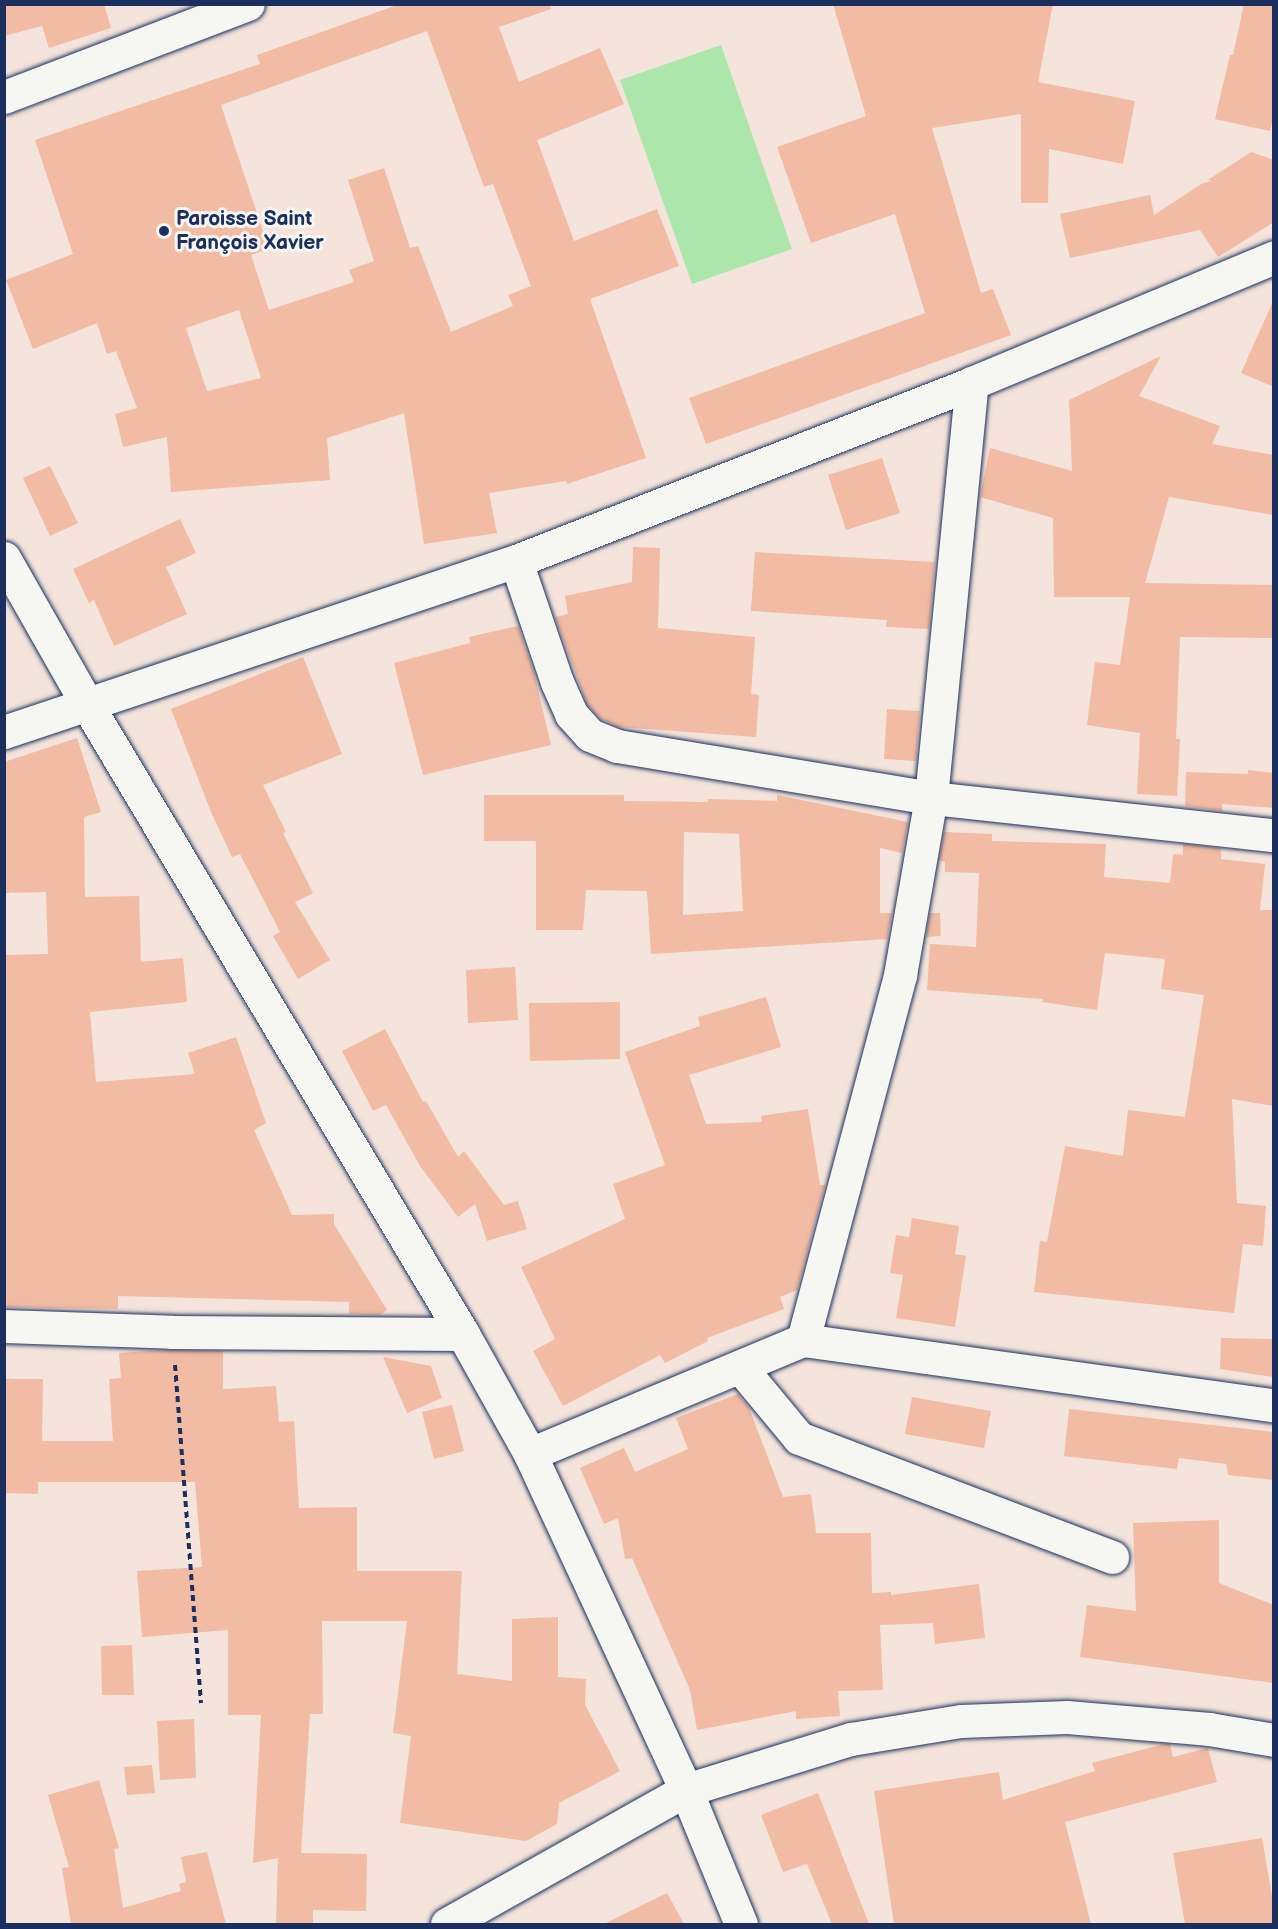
<!DOCTYPE html>
<html>
<head>
<meta charset="utf-8">
<style>
	body { margin:0 }
	#map { position:relative; width:1278px; height:1929px; overflow:hidden; background:#f4e4db; font-family:"Balsamiq Sans",sans-serif }
	div>[style] { position:absolute }
	[style*='--x'] { left:calc(var(--x)*1px); top:calc(var(--y)*1px); width:calc(var(--w)*1px); rotate:calc(var(--a)*1deg) }
	.green>* { inset:0; background:#ace6aa }
	.building>* { inset:0; background:#f1bba4 }
	.path>* { height:4px; margin-top:-2px; transform-origin:0; background:repeating-linear-gradient(90deg,#1b2f5e 0 6px,transparent 0 10.5px) }
	.roads { filter:drop-shadow(0 0 2px #1b2f5e) drop-shadow(0 0 2px #1b2f5e) }
	.street>* { height:33px; margin:-16.5px; padding:0 16.5px; transform-origin:16.5px; border-radius:16.5px; background:#f6f6f2 }
	.secondary>* { height:33px; margin:-16.5px; padding:0 16.5px; transform-origin:16.5px; border-radius:16.5px; background:#f6f6f2 }
	.dots>* { width:16px; height:16px; translate:-50% -50%; box-sizing:border-box; border:3px solid #f6f6f2; border-radius:50% }
	span { translate:-50% -50%; white-space:nowrap; text-align:center; line-height:1.15; -webkit-text-stroke:6px #f6f6f2; paint-order:stroke }
	.poi-label { font-size:21px; color:#1b2f5e; font-weight:700 }
	.left { translate:0 -50%; text-align:left }
	.frame { position:absolute; inset:0; border:6px solid #1b2f5e; pointer-events:none }
</style>
</head>
<body>
<div id="map">
	<div class="green">
		<i style="clip-path:polygon(721px 45px,792px 249px,692px 284px,620px 80px)"></i>
	</div>
	<div class="building">
		<i style="clip-path:polygon(4px 4px,104px 4px,111px 28px,49px 48px,42px 26px,4px 36px)"></i>
		<i style="clip-path:polygon(evenodd,400px 4px,550px 4px,551px 9px,499px 27px,519px 82px,600px 48px,624px 104px,537px 140px,574px 241px,657px 209px,679px 266px,590px 299px,646px 458px,567px 484px,566px 481px,489px 493px,497px 533px,424px 544px,404px 413px,327px 438px,330px 480px,171px 492px,167px 437px,123px 447px,115px 414px,137px 408px,116px 351px,107px 354px,97px 323px,33px 349px,6px 280px,73px 254px,35px 140px,260px 64px,257px 55px,400px 4px,427px 31px,484px 187px,493px 184px,531px 286px,508px 295px,513px 306px,451px 332px,418px 246px,410px 248px,384px 168px,348px 180px,374px 261px,349px 270px,354px 282px,269px 310px,251px 255px,269px 249px,221px 105px,427px 31px,400px 4px,239px 310px,261px 378px,207px 391px,186px 328px,239px 310px)"></i>
		<i style="clip-path:polygon(833px 4px,1053px 4px,1038px 82px,1135px 101px,1123px 164px,1049px 149px,1048px 203px,1021px 203px,1021px 114px,932px 128px,981px 293px,993px 289px,1011px 335px,706px 444px,689px 398px,925px 313px,895px 214px,811px 243px,777px 147px,866px 116px)"></i>
		<i style="clip-path:polygon(1244px 4px,1274px 4px,1274px 114px,1270px 131px,1215px 119px,1230px 55px,1233px 55px)"></i>
		<i style="clip-path:polygon(1251px 152px,1274px 160px,1274px 222px,1218px 257px,1200px 230px,1070px 258px,1060px 214px,1150px 195px,1154px 215px,1203px 183px,1212px 181px,1208px 180px)"></i>
		<i style="clip-path:polygon(1274px 299px,1274px 387px,1241px 373px)"></i>
		<i style="clip-path:polygon(1161px 356px,1139px 396px,1220px 426px,1212px 444px,1274px 455px,1274px 515px,1169px 497px,1145px 583px,1274px 585px,1274px 638px,1180px 637px,1176px 739px,1180px 739px,1177px 796px,1137px 794px,1140px 733px,1087px 725px,1095px 662px,1120px 665px,1130px 597px,1054px 597px,1053px 518px,980px 497px,990px 448px,1072px 471px,1069px 400px)"></i>
		<i style="clip-path:polygon(882px 458px,900px 513px,846px 530px,828px 475px)"></i>
		<i style="clip-path:polygon(50px 466px,78px 523px,50px 536px,23px 478px)"></i>
		<i style="clip-path:polygon(180px 519px,196px 553px,166px 567px,187px 614px,114px 646px,94px 600px,89px 603px,73px 569px)"></i>
		<i style="clip-path:polygon(633px 547px,660px 548px,658px 628px,755px 637px,751px 694px,759px 695px,756px 737px,619px 727px,601px 719px,587px 704px,555px 617px,568px 614px,565px 596px,632px 582px)"></i>
		<i style="clip-path:polygon(755px 552px,935px 562px,929px 629px,886px 627px,887px 620px,751px 611px)"></i>
		<i style="clip-path:polygon(518px 626px,534px 673px,551px 745px,423px 775px,394px 663px,470px 643px,469px 637px)"></i>
		<i style="clip-path:polygon(303px 657px,342px 754px,263px 785px,286px 832px,283px 833px,313px 893px,295px 902px,330px 960px,298px 979px,273px 936px,280px 932px,240px 854px,232px 857px,211px 812px,171px 709px)"></i>
		<i style="clip-path:polygon(887px 709px,920px 711px,916px 761px,884px 759px)"></i>
		<i style="clip-path:polygon(77px 738px,101px 812px,84px 817px,85px 897px,139px 896px,141px 962px,183px 958px,187px 1002px,90px 1012px,96px 1082px,195px 1074px,188px 1053px,236px 1037px,266px 1123px,254px 1130px,292px 1215px,334px 1214px,334px 1224px,387px 1310px,380px 1315px,349px 1314px,349px 1302px,118px 1296px,118px 1309px,4px 1307px,4px 955px,48px 954px,46px 892px,6px 893px,4px 762px)"></i>
		<i style="clip-path:polygon(1248px 770px,1274px 773px,1274px 808px,1222px 804px,1222px 811px,1185px 806px,1186px 772px,1248px 774px)"></i>
		<i style="clip-path:polygon(evenodd,484px 795px,624px 795px,624px 801px,708px 802px,708px 799px,777px 801px,777px 795px,908px 822px,902px 853px,880px 848px,880px 913px,892px 913px,887px 939px,651px 954px,647px 891px,586px 890px,583px 930px,536px 930px,536px 841px,484px 841px,484px 795px,684px 832px,739px 834px,743px 911px,683px 915px,684px 832px)"></i>
		<i style="clip-path:polygon(944px 832px,992px 834px,992px 841px,1106px 844px,1104px 877px,1170px 883px,1173px 854px,1183px 855px,1183px 844px,1221px 848px,1221px 859px,1265px 864px,1260px 910px,1274px 910px,1274px 1106px,1232px 1099px,1237px 1203px,1266px 1206px,1263px 1246px,1243px 1244px,1234px 1313px,1034px 1292px,1040px 1241px,1047px 1242px,1065px 1146px,1123px 1156px,1128px 1110px,1185px 1117px,1204px 995px,1161px 989px,1165px 959px,1105px 953px,1097px 1010px,1042px 1002px,1043px 999px,927px 990px,930px 944px,976px 947px,979px 873px,945px 872px,945px 862px,939px 860px)"></i>
		<i style="clip-path:polygon(930px 913px,940px 913px,941px 936px,926px 937px)"></i>
		<i style="clip-path:polygon(515px 967px,518px 1020px,468px 1023px,466px 970px)"></i>
		<i style="clip-path:polygon(766px 997px,781px 1047px,689px 1075px,706px 1124px,762px 1122px,761px 1116px,808px 1109px,820px 1185px,825px 1185px,797px 1290px,780px 1297px,784px 1309px,707px 1338px,708px 1341px,665px 1363px,660px 1355px,563px 1406px,533px 1351px,555px 1339px,521px 1267px,625px 1219px,613px 1184px,665px 1165px,625px 1052px,700px 1026px,698px 1017px)"></i>
		<i style="clip-path:polygon(620px 1002px,620px 1059px,530px 1061px,529px 1003px)"></i>
		<i style="clip-path:polygon(385px 1029px,423px 1102px,426px 1101px,458px 1157px,464px 1151px,504px 1205px,518px 1201px,527px 1229px,487px 1241px,475px 1204px,458px 1217px,420px 1166px,386px 1105px,373px 1111px,342px 1051px)"></i>
		<i style="clip-path:polygon(912px 1218px,959px 1226px,955px 1254px,966px 1256px,955px 1327px,896px 1318px,903px 1275px,890px 1273px,896px 1235px,909px 1237px)"></i>
		<i style="clip-path:polygon(1221px 1338px,1274px 1339px,1274px 1377px,1220px 1369px)"></i>
		<i style="clip-path:polygon(164px 1350px,223px 1351px,223px 1389px,276px 1386px,279px 1422px,294px 1421px,299px 1508px,357px 1507px,357px 1571px,462px 1571px,457px 1674px,512px 1681px,512px 1619px,558px 1617px,558px 1677px,586px 1679px,585px 1705px,620px 1771px,559px 1803px,557px 1824px,526px 1841px,400px 1823px,411px 1736px,393px 1733px,407px 1621px,322px 1621px,323px 1714px,310px 1714px,301px 1853px,367px 1854px,366px 1911px,313px 1910px,313px 1924px,276px 1924px,278px 1858px,253px 1863px,261px 1715px,228px 1715px,228px 1630px,142px 1637px,137px 1571px,202px 1567px,195px 1482px,38px 1482px,38px 1494px,4px 1493px,4px 1379px,43px 1379px,42px 1441px,113px 1441px,109px 1379px,121px 1378px,119px 1353px)"></i>
		<i style="clip-path:polygon(383px 1357px,431px 1366px,442px 1398px,407px 1413px)"></i>
		<i style="clip-path:polygon(738px 1394px,749px 1408px,783px 1497px,811px 1494px,816px 1533px,871px 1533px,872px 1593px,891px 1592px,891px 1595px,979px 1584px,985px 1638px,935px 1644px,933px 1623px,880px 1625px,883px 1690px,838px 1691px,840px 1716px,796px 1719px,796px 1711px,697px 1730px,690px 1690px,632px 1558px,625px 1559px,618px 1518px,604px 1524px,580px 1468px,624px 1448px,635px 1472px,688px 1449px,676px 1418px)"></i>
		<i style="clip-path:polygon(912px 1397px,991px 1411px,984px 1448px,905px 1434px)"></i>
		<i style="clip-path:polygon(452px 1405px,464px 1451px,434px 1459px,422px 1412px)"></i>
		<i style="clip-path:polygon(1069px 1409px,1274px 1432px,1274px 1480px,1228px 1475px,1226px 1464px,1179px 1458px,1177px 1469px,1064px 1456px)"></i>
		<i style="clip-path:polygon(1219px 1520px,1219px 1583px,1274px 1605px,1274px 1683px,1080px 1657px,1087px 1605px,1136px 1611px,1133px 1523px)"></i>
		<i style="clip-path:polygon(132px 1645px,134px 1695px,102px 1695px,101px 1646px)"></i>
		<i style="clip-path:polygon(194px 1719px,196px 1778px,160px 1780px,157px 1721px)"></i>
		<i style="clip-path:polygon(1164px 1744px,1170px 1744px,1173px 1757px,1208px 1748px,1217px 1782px,1065px 1822px,1091px 1924px,894px 1924px,874px 1791px,999px 1772px,1003px 1800px,1095px 1771px,1092px 1763px)"></i>
		<i style="clip-path:polygon(152px 1765px,155px 1793px,127px 1795px,124px 1767px)"></i>
		<i style="clip-path:polygon(99px 1780px,119px 1848px,114px 1849px,123px 1908px,181px 1891px,179px 1884px,186px 1882px,181px 1857px,207px 1852px,226px 1924px,71px 1924px,62px 1868px,69px 1867px,48px 1795px)"></i>
		<i style="clip-path:polygon(818px 1793px,869px 1924px,832px 1924px,807px 1864px,783px 1872px,761px 1815px)"></i>
		<i style="clip-path:polygon(1262px 1838px,1274px 1908px,1274px 1924px,1185px 1924px,1173px 1853px)"></i>
		<i style="clip-path:polygon(667px 1893px,684px 1924px,604px 1924px)"></i>
	</div>
	<div class="path">
		<i style="--x:175;--y:1365;--w:339;--a:85.6"></i>
	</div>
	<div class="roads">
		<div class="street">
			<i style="--x:4;--y:97;--w:261;--a:-20.9"></i>
			<i style="--x:516;--y:561;--w:128;--a:71.3"></i>
			<i style="--x:557;--y:682;--w:35;--a:66"></i>
			<i style="--x:571;--y:714;--w:28;--a:48"></i>
			<i style="--x:590;--y:735;--w:29;--a:22"></i>
			<i style="--x:617;--y:746;--w:318;--a:9.4"></i>
			<i style="--x:931;--y:798;--w:345;--a:6.2"></i>
			<i style="--x:4;--y:732;--w:540;--a:-18.47"></i>
			<i style="--x:516;--y:561;--w:490;--a:-21.3"></i>
			<i style="--x:972;--y:383;--w:327;--a:-22.6"></i>
			<i style="--x:4;--y:1326;--w:168;--a:2"></i>
			<i style="--x:172;--y:1332;--w:291;--a:0.4"></i>
			<i style="--x:803;--y:1340;--w:378;--a:-75.1"></i>
			<i style="--x:900;--y:975;--w:180;--a:-80.1"></i>
			<i style="--x:931;--y:798;--w:417;--a:-84.4"></i>
			<i style="--x:740;--y:1367;--w:92;--a:50.3"></i>
			<i style="--x:799;--y:1438;--w:335;--a:20.8"></i>
			<i style="--x:530;--y:1454;--w:296;--a:-22.7"></i>
			<i style="--x:803;--y:1340;--w:475;--a:7.9"></i>
			<i style="--x:447;--y:1924;--w:274;--a:-29.3"></i>
			<i style="--x:686;--y:1790;--w:173;--a:-17.2"></i>
			<i style="--x:851;--y:1739;--w:111;--a:-9.3"></i>
			<i style="--x:961;--y:1721;--w:106;--a:-2.2"></i>
			<i style="--x:1067;--y:1717;--w:143;--a:4.8"></i>
			<i style="--x:1209;--y:1729;--w:66;--a:9.6"></i>
		</div>
		<div class="secondary">
			<i style="--x:4;--y:558;--w:170;--a:60.4"></i>
			<i style="--x:88;--y:706;--w:731;--a:59.16"></i>
			<i style="--x:463;--y:1334;--w:137;--a:60.8"></i>
			<i style="--x:530;--y:1454;--w:370;--a:65.1"></i>
			<i style="--x:686;--y:1790;--w:145;--a:67.7"></i>
		</div>
	</div>
	<div class="dots">
		<i style="left:164px;top:231px;background:#1b2f5e"></i>
	</div>
	<div class="poi-label">
		<span class="left" style="left:176px;top:231px">Paroisse Saint<br>François Xavier</span>
	</div>
	<div class="frame"></div>
</div>
</body>
</html>
